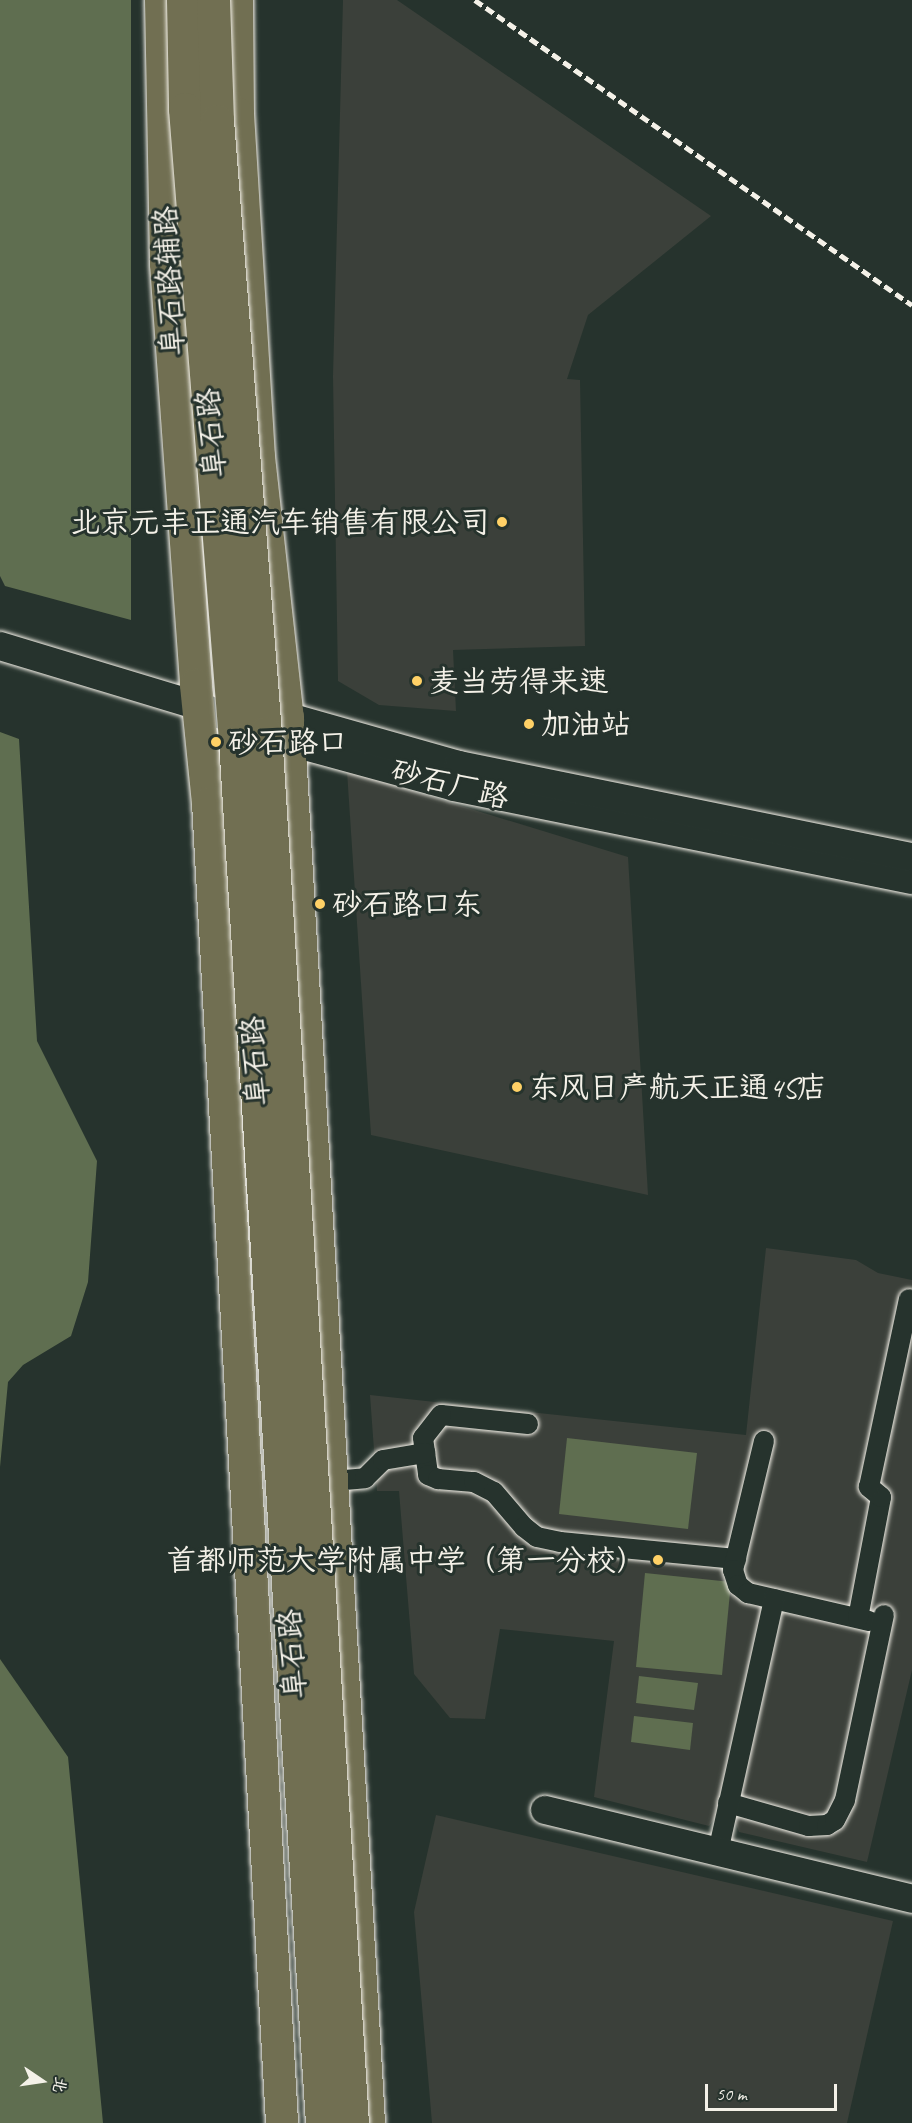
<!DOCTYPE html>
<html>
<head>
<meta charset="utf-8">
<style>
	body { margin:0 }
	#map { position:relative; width:912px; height:2123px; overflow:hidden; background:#26332d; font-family:Caveat,"LXGW WenKai TC",sans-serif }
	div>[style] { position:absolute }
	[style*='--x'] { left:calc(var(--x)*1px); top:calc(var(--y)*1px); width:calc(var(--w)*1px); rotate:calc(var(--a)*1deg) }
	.built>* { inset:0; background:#3b403a }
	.green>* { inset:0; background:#5f6e50 }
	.roads { filter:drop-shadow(0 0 2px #f4f1e8) drop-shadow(0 0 2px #f4f1e8) }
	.street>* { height:20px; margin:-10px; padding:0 10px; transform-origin:10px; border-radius:10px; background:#26332d }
	.secondary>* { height:28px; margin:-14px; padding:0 14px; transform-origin:14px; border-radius:14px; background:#26332d }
	.primary>* { height:32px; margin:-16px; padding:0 16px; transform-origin:16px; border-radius:16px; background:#716f52 }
	.rail>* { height:4.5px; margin-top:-2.25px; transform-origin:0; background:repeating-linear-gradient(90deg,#f4f1e8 0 9px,transparent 0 13.5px) }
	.bridges { filter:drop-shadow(0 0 2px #f4f1e8) drop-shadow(0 0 2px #f4f1e8) }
	.highway-bridge>* { height:33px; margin:-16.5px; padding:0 16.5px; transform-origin:16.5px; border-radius:16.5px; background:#716f52 }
	.dots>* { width:16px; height:16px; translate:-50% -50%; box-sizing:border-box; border:3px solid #26332d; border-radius:50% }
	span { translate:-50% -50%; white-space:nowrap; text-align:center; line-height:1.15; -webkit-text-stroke:6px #26332d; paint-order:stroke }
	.street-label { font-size:30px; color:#f4f1e8 }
	.poi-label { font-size:30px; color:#f4f1e8 }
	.right { translate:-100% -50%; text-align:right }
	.left { translate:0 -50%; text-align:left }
	.north { position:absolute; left:12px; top:2051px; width:60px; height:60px; -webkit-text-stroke:4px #26332d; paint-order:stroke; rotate:103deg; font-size:16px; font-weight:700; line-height:24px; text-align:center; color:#f4f1e8 }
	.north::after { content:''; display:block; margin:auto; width:21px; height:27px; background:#f4f1e8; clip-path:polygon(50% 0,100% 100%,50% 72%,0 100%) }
	.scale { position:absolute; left:705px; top:2084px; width:132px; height:27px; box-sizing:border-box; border:3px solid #f4f1e8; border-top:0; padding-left:8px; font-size:18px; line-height:21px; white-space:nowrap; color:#f4f1e8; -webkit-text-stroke:4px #26332d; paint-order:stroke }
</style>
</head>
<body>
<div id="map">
	<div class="built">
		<i style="clip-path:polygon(343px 0,397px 0,711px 216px,588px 315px,567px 379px,580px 380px,585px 646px,453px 650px,456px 711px,379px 705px,338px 681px,333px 376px)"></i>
		<i style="clip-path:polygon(347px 771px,628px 857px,648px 1195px,371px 1135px)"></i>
		<i style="clip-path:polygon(766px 1248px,856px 1260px,878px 1273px,912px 1280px,912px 1670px,867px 1862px,739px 1832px,734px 1818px,718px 1814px,709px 1826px,594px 1797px,614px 1641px,500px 1629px,485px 1719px,450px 1718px,414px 1674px,399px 1491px,377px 1491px,370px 1395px,746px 1435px)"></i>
		<i style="clip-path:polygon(436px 1815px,893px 1921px,847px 2123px,432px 2123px,414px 1912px)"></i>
	</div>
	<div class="green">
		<i style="clip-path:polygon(0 0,131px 0,131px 620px,5px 586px,0 576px)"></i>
		<i style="clip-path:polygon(0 732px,19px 739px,37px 1041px,97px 1161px,88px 1282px,71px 1336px,23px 1365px,8px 1382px,0 1467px)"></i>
		<i style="clip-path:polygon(567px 1438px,697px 1453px,688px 1529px,559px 1514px)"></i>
		<i style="clip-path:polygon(645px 1573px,731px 1582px,722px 1675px,636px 1667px)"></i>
		<i style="clip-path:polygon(0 1659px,68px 1757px,103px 2123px,0 2123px)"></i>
		<i style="clip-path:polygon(639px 1676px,698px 1683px,694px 1710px,636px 1703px)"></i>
		<i style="clip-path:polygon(634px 1716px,693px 1723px,690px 1750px,631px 1742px)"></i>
	</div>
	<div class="roads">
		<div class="street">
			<i style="--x:528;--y:1424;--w:87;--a:-174.1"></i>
			<i style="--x:441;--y:1415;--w:29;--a:128"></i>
			<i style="--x:423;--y:1438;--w:37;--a:82"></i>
			<i style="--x:428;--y:1475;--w:11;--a:22"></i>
			<i style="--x:438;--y:1479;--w:36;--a:5"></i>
			<i style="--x:474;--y:1482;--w:22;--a:27"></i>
			<i style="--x:494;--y:1492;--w:46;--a:49.4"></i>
			<i style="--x:524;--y:1527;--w:16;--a:38"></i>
			<i style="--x:537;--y:1537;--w:24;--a:12"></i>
			<i style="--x:560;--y:1542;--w:177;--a:5.5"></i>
			<i style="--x:764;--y:1441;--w:133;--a:103.5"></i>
			<i style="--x:733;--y:1570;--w:16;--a:72"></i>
			<i style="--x:738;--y:1585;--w:13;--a:39"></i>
			<i style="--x:748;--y:1593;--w:124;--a:13"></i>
			<i style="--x:333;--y:1481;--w:32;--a:-5"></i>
			<i style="--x:365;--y:1478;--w:25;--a:-45"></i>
			<i style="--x:383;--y:1460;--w:43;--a:-9.5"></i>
			<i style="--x:858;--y:1618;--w:123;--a:-79.2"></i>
			<i style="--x:881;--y:1497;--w:16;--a:-140"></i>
			<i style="--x:869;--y:1487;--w:192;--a:-78"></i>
			<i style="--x:728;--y:1803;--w:84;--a:15.9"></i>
			<i style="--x:809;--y:1826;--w:18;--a:-3"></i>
			<i style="--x:827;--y:1825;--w:9;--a:-32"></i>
			<i style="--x:835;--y:1820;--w:22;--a:-63"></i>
			<i style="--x:845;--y:1800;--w:189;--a:-78.1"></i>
			<i style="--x:718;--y:1852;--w:259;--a:-77.5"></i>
		</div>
		<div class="secondary">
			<i style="--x:0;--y:646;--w:208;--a:16.8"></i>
			<i style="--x:199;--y:706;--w:98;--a:21.6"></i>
			<i style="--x:290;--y:742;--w:170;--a:15.3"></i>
			<i style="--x:454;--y:787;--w:467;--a:11.5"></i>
			<i style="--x:268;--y:711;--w:198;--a:15.8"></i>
			<i style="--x:459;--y:765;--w:462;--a:11.5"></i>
			<i style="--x:545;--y:1810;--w:378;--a:13.6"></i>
		</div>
		<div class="primary">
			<i style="--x:161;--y:0;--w:264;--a:88.9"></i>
			<i style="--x:166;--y:264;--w:422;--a:85.9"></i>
			<i style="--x:196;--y:685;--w:119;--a:84.2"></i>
			<i style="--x:208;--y:803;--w:1322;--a:86.79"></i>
			<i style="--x:237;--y:0;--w:114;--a:89.5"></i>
			<i style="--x:238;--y:114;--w:344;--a:86.5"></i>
			<i style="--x:259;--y:457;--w:263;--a:83.7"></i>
			<i style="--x:288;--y:718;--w:1407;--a:86.7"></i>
		</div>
	</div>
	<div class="rail">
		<i style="--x:475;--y:0;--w:533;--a:34.91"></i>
	</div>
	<div class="bridges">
		<div class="highway-bridge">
			<i style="--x:183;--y:0;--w:109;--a:88.9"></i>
			<i style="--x:185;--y:109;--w:633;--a:85.47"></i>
			<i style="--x:235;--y:740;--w:1386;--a:86.4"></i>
			<i style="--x:213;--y:0;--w:121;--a:88.1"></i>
			<i style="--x:217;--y:121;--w:614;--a:85.52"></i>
			<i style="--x:265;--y:733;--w:1393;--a:86.42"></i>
		</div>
	</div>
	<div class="dots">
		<i style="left:502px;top:522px;background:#ffd166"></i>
		<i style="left:417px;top:681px;background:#ffd166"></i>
		<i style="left:529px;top:724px;background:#ffd166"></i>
		<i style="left:216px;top:742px;background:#ffd166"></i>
		<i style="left:320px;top:904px;background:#ffd166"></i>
		<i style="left:517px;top:1087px;background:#ffd166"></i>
		<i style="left:658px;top:1560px;background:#ffd166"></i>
	</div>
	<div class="street-label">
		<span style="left:169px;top:281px;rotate:-93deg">阜石路辅路</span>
		<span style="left:211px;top:433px;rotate:-95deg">阜石路</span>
		<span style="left:450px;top:784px;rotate:14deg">砂石厂路</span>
		<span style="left:255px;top:1061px;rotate:-94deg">阜石路</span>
		<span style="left:292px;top:1654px;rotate:-94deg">阜石路</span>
	</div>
	<div class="poi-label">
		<span class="right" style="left:490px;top:522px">北京元丰正通汽车销售有限公司</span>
		<span class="left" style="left:429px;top:681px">麦当劳得来速</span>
		<span class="left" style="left:541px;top:724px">加油站</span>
		<span class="left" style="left:228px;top:742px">砂石路口</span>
		<span class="left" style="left:332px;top:904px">砂石路口东</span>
		<span class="left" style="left:529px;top:1087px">东风日产航天正通4S店</span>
		<span class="right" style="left:646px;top:1560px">首都师范大学附属中学（第一分校）</span>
	</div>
	<div class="north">北</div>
	<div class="scale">50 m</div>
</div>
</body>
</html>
